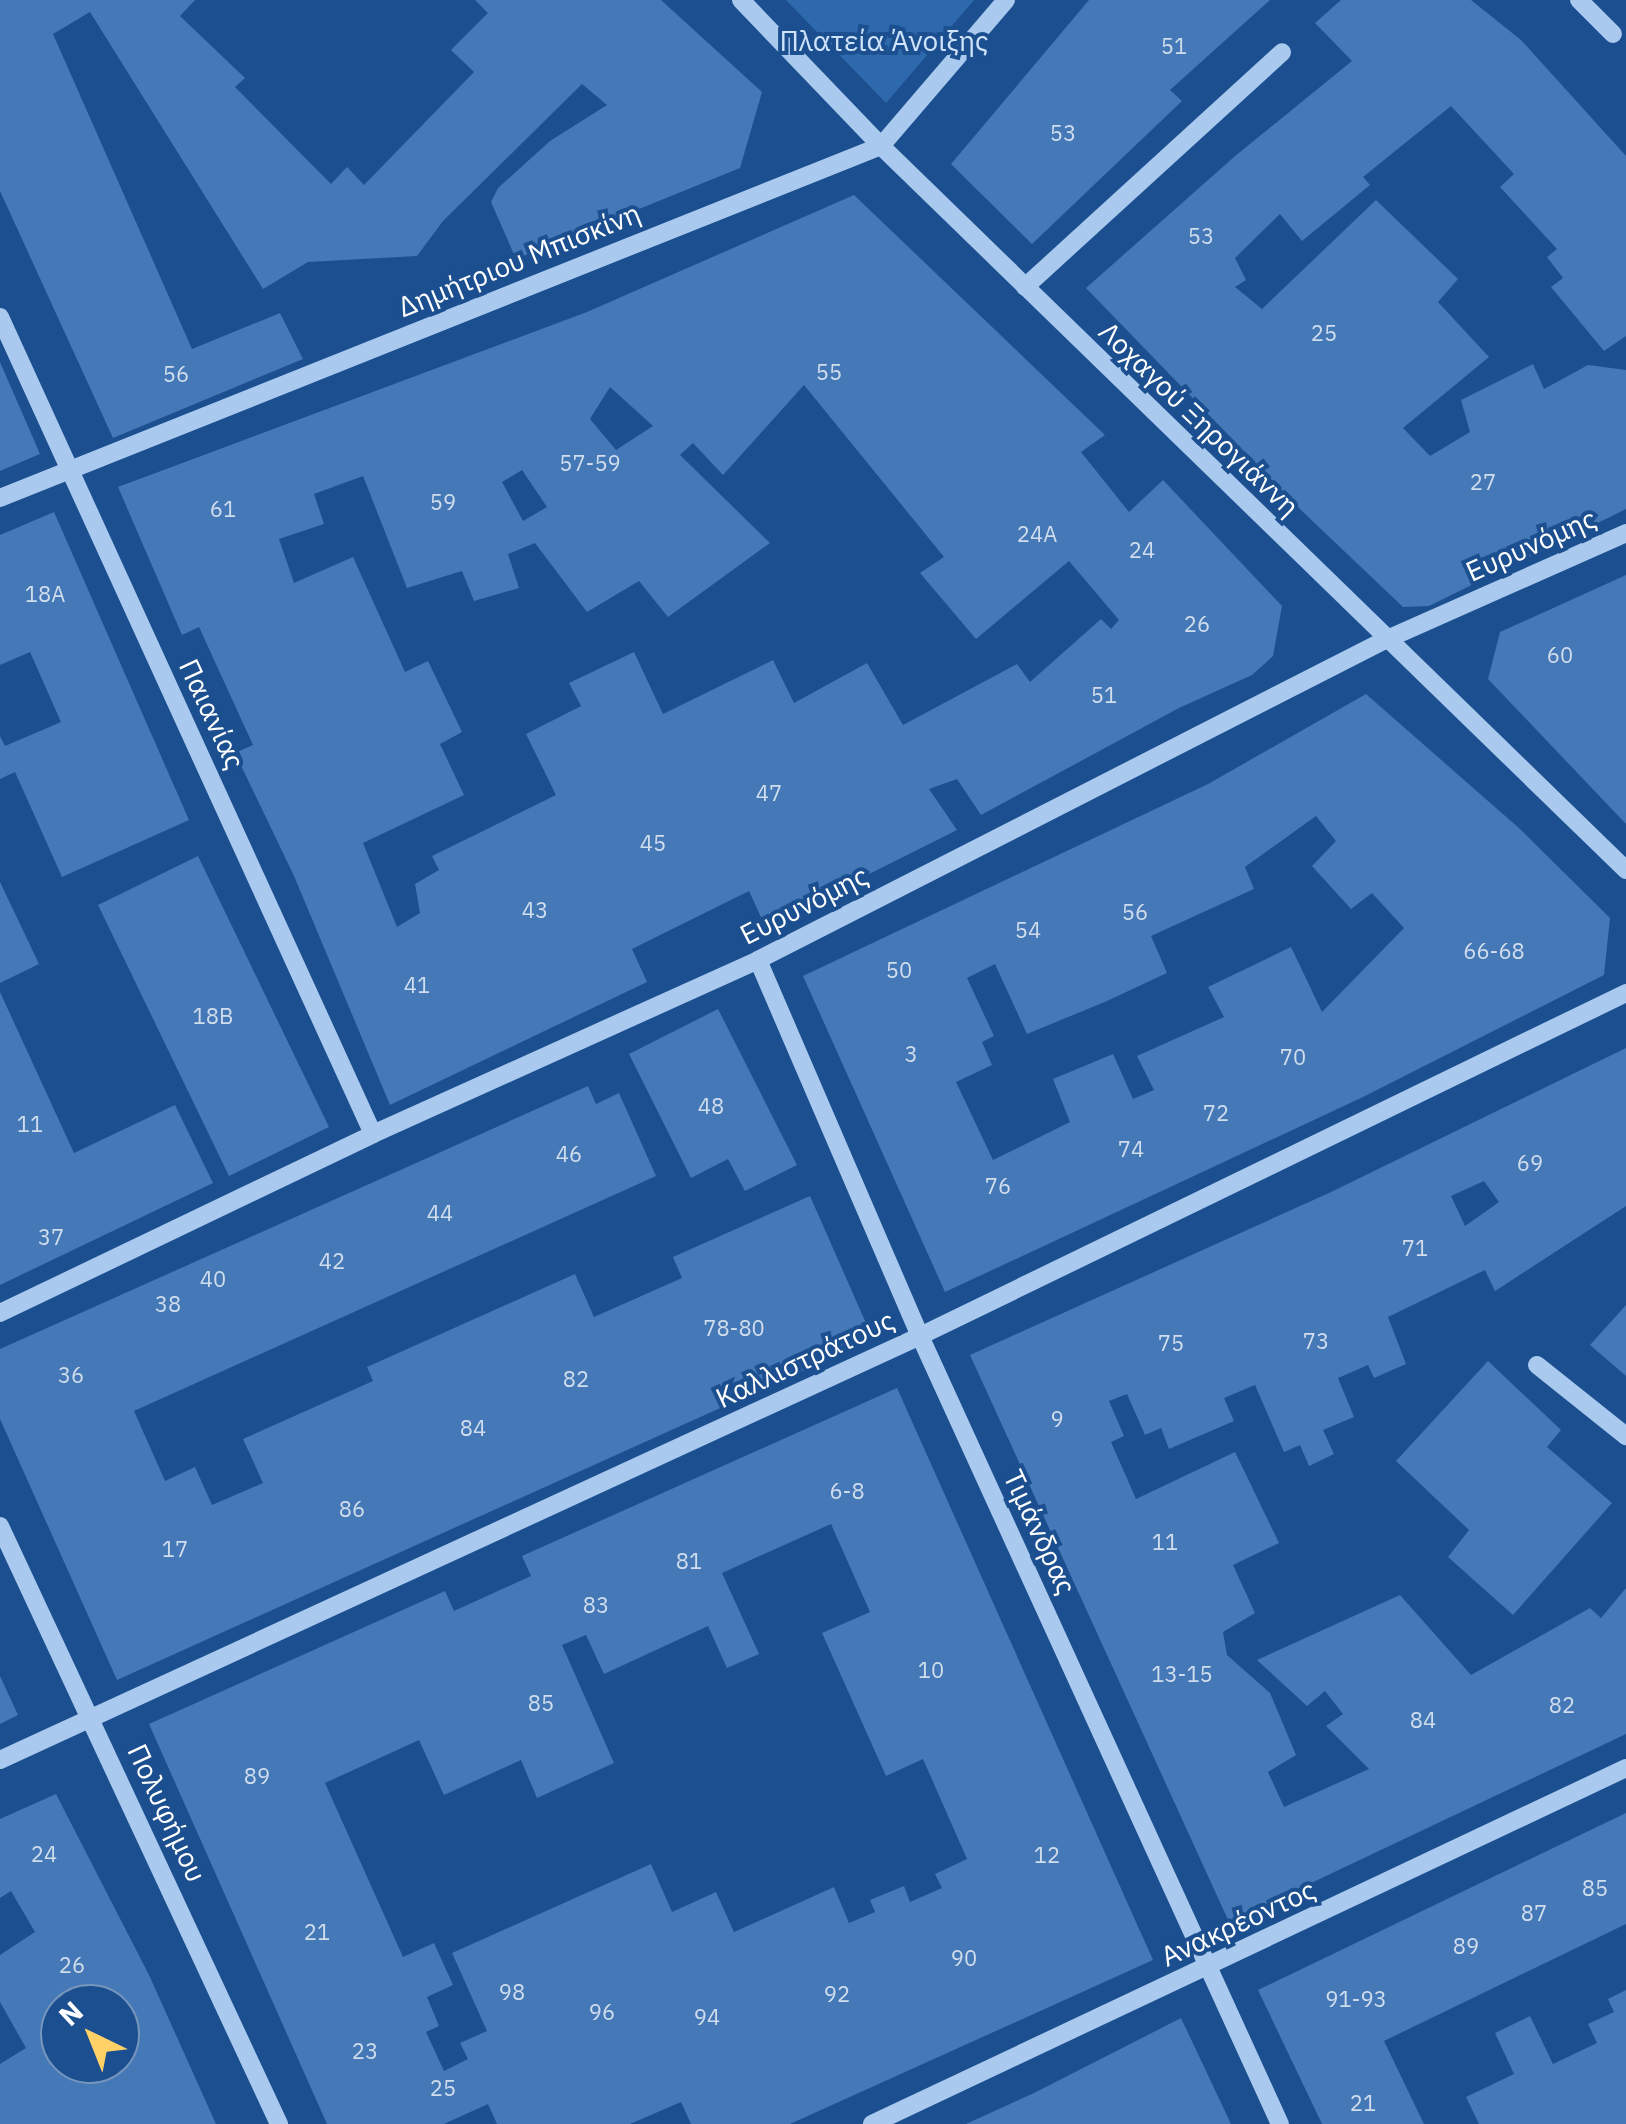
<!DOCTYPE html>
<html>
<head>
<meta charset="utf-8">
<style>
	body { margin:0 }
	#map { position:relative; width:1626px; height:2124px; overflow:hidden; background:#1b4f8f; font-family:"IBM Plex Sans",sans-serif }
	div>[style] { position:absolute }
	[style*='--x'] { left:calc(var(--x)*1px); top:calc(var(--y)*1px); width:calc(var(--w)*1px); rotate:calc(var(--a)*1deg) }
	.green>* { inset:0; background:#2e69ad }
	.building>* { inset:0; background:#4478b7 }
	.minor>* { height:18px; margin:-9px; padding:0 9px; transform-origin:9px; border-radius:9px; background:#a9c9ee }
	span { translate:-50% -50%; white-space:nowrap; text-align:center; line-height:1.15; -webkit-text-stroke:8px #1b4f8f; paint-order:stroke }
	.number-label { font-size:22px; color:#d0dded }
	.number-label span { -webkit-text-stroke-width:0 }
	.park-label { font-size:28px; color:#cfe3fa }
	.street-label { font-size:28px; color:#fff }
	.north { position:absolute; left:40px; top:1984px; width:100px; height:100px; box-sizing:border-box; background:#1b4f8f; border:2px solid #7695bc; border-radius:50%; rotate:317deg; font-size:28px; font-weight:700; line-height:40px; text-align:center; color:#fff }
	.north::after { content:''; display:block; margin:auto; width:35px; height:45px; background:#ffd166; clip-path:polygon(50% 0,100% 100%,50% 72%,0 100%) }
</style>
</head>
<body>
<div id="map">
	<div class="green">
		<i style="clip-path:polygon(786px 0,974px 0,886px 103px)"></i>
	</div>
	<div class="building">
		<i style="clip-path:polygon(0 0,195px 0,180px 16px,245px 78px,235px 87px,331px 184px,347px 167px,364px 185px,474px 72px,451px 50px,488px 13px,475px 0,661px 0,762px 92px,740px 168px,516px 259px,491px 202px,498px 188px,550px 141px,607px 105px,582px 84px,443px 221px,417px 256px,308px 262px,263px 289px,90px 12px,53px 34px,192px 349px,280px 313px,303px 359px,113px 438px,0 191px)"></i>
		<i style="clip-path:polygon(1089px 0,1270px 0,1170px 90px,1182px 101px,1032px 244px,951px 164px)"></i>
		<i style="clip-path:polygon(1341px 0,1471px 0,1521px 40px,1626px 156px,1626px 336px,1604px 351px,1551px 287px,1563px 278px,1547px 257px,1557px 249px,1500px 187px,1514px 174px,1451px 106px,1363px 177px,1370px 185px,1302px 241px,1280px 214px,1235px 258px,1246px 280px,1235px 287px,1262px 309px,1376px 200px,1458px 279px,1438px 302px,1489px 357px,1403px 428px,1430px 456px,1470px 432px,1461px 400px,1533px 364px,1544px 389px,1588px 365px,1626px 370px,1626px 509px,1429px 606px,1403px 607px,1303px 512px,1086px 288px,1234px 157px,1352px 61px,1315px 23px)"></i>
		<i style="clip-path:polygon(evenodd,854px 195px,1105px 435px,1081px 452px,1129px 512px,1163px 480px,1282px 606px,1273px 656px,1252px 675px,1179px 708px,981px 815px,957px 779px,929px 789px,957px 830px,765px 926px,749px 891px,632px 949px,647px 982px,390px 1105px,294px 876px,235px 753px,253px 745px,199px 627px,182px 635px,118px 487px,587px 312px,854px 195px,804px 385px,944px 557px,920px 573px,976px 639px,1069px 561px,1119px 620px,1111px 629px,1101px 619px,1030px 682px,1017px 664px,903px 725px,867px 663px,794px 703px,773px 660px,663px 714px,634px 652px,569px 683px,581px 706px,526px 734px,556px 795px,432px 856px,439px 870px,415px 884px,420px 913px,397px 927px,363px 843px,464px 795px,440px 744px,462px 732px,428px 661px,405px 672px,353px 557px,294px 583px,279px 539px,324px 524px,314px 494px,363px 476px,407px 588px,462px 571px,474px 601px,519px 588px,508px 554px,535px 543px,587px 612px,639px 581px,668px 617px,770px 543px,680px 455px,693px 443px,723px 475px,804px 385px,854px 195px,610px 387px,653px 426px,616px 450px,590px 419px,610px 387px,854px 195px,522px 470px,547px 507px,523px 521px,502px 482px,522px 470px)"></i>
		<i style="clip-path:polygon(0 362px,40px 454px,0 471px)"></i>
		<i style="clip-path:polygon(54px 512px,189px 820px,62px 877px,15px 772px,0 779px,0 736px,5px 746px,61px 722px,30px 652px,0 665px,0 535px)"></i>
		<i style="clip-path:polygon(1626px 575px,1626px 824px,1488px 679px,1500px 632px)"></i>
		<i style="clip-path:polygon(evenodd,1366px 694px,1520px 829px,1610px 918px,1604px 975px,1363px 1097px,945px 1292px,803px 976px,1208px 784px,1366px 694px,1316px 816px,1336px 841px,1312px 866px,1351px 909px,1372px 893px,1404px 928px,1322px 1012px,1291px 947px,1208px 987px,1224px 1017px,1137px 1056px,1154px 1090px,1133px 1099px,1113px 1054px,1053px 1079px,1070px 1122px,993px 1160px,956px 1082px,992px 1065px,982px 1042px,994px 1036px,967px 978px,995px 964px,1027px 1034px,1107px 1001px,1167px 973px,1151px 936px,1254px 889px,1245px 867px,1316px 816px)"></i>
		<i style="clip-path:polygon(198px 856px,329px 1127px,229px 1176px,98px 905px)"></i>
		<i style="clip-path:polygon(0 882px,39px 964px,0 983px)"></i>
		<i style="clip-path:polygon(0 992px,74px 1153px,175px 1105px,213px 1183px,0 1285px)"></i>
		<i style="clip-path:polygon(718px 1009px,797px 1165px,745px 1191px,728px 1159px,691px 1178px,629px 1054px)"></i>
		<i style="clip-path:polygon(evenodd,1626px 1048px,1626px 1206px,1495px 1291px,1485px 1270px,1388px 1317px,1406px 1364px,1374px 1378px,1368px 1365px,1338px 1378px,1354px 1417px,1323px 1430px,1334px 1454px,1309px 1466px,1300px 1445px,1284px 1452px,1255px 1385px,1224px 1398px,1234px 1421px,1169px 1449px,1161px 1428px,1145px 1435px,1127px 1394px,1109px 1401px,1124px 1436px,1111px 1442px,1136px 1499px,1235px 1452px,1279px 1543px,1233px 1565px,1255px 1613px,1223px 1632px,1227px 1655px,1270px 1693px,1296px 1755px,1268px 1772px,1284px 1807px,1369px 1769px,1326px 1726px,1343px 1714px,1325px 1691px,1307px 1706px,1257px 1660px,1400px 1595px,1471px 1675px,1590px 1608px,1601px 1618px,1626px 1588px,1626px 1734px,1229px 1922px,970px 1355px,1329px 1193px,1626px 1048px,1484px 1181px,1499px 1202px,1465px 1226px,1451px 1196px,1484px 1181px)"></i>
		<i style="clip-path:polygon(588px 1086px,596px 1104px,619px 1093px,656px 1176px,134px 1411px,165px 1481px,195px 1467px,212px 1505px,263px 1483px,243px 1439px,373px 1381px,367px 1367px,575px 1274px,594px 1317px,682px 1278px,673px 1257px,810px 1196px,873px 1339px,117px 1680px,0 1419px,0 1349px)"></i>
		<i style="clip-path:polygon(1626px 1305px,1626px 1376px,1590px 1345px)"></i>
		<i style="clip-path:polygon(1488px 1361px,1561px 1430px,1547px 1447px,1612px 1503px,1513px 1615px,1448px 1557px,1469px 1530px,1396px 1461px)"></i>
		<i style="clip-path:polygon(evenodd,897px 1388px,1153px 1960px,790px 2124px,691px 2124px,681px 2102px,630px 2124px,497px 2124px,488px 2104px,444px 2124px,327px 2124px,149px 1724px,445px 1591px,454px 1611px,531px 1576px,522px 1556px,897px 1388px,831px 1524px,870px 1612px,822px 1633px,886px 1776px,923px 1759px,967px 1859px,935px 1874px,942px 1888px,910px 1902px,904px 1886px,870px 1900px,875px 1912px,849px 1923px,834px 1887px,734px 1932px,716px 1892px,672px 1912px,651px 1864px,452px 1953px,487px 2031px,460px 2043px,468px 2059px,444px 2071px,426px 2032px,439px 2026px,427px 1997px,453px 1985px,434px 1943px,403px 1957px,325px 1783px,419px 1740px,444px 1795px,521px 1760px,537px 1798px,614px 1763px,562px 1645px,586px 1635px,604px 1674px,708px 1626px,727px 1668px,759px 1654px,722px 1573px,831px 1524px)"></i>
		<i style="clip-path:polygon(0 1676px,18px 1715px,0 1724px)"></i>
		<i style="clip-path:polygon(evenodd,56px 1794px,149px 1975px,216px 2124px,0 2124px,0 2064px,26px 2048px,0 2002px,0 1955px,35px 1932px,11px 1891px,0 1898px,0 1819px,56px 1794px,60px 2004px,120px 2004px,120px 2064px,60px 2064px,60px 2004px)"></i>
		<i style="clip-path:polygon(1626px 1813px,1626px 1924px,1384px 2041px,1424px 2124px,1322px 2124px,1258px 1990px)"></i>
		<i style="clip-path:polygon(1626px 1990px,1626px 2124px,1479px 2124px,1466px 2097px,1514px 2074px,1495px 2033px,1530px 2016px,1553px 2064px,1597px 2043px,1588px 2024px,1614px 2012px,1608px 1999px)"></i>
		<i style="clip-path:polygon(1181px 2018px,1231px 2124px,966px 2124px,1036px 2092px)"></i>
	</div>
	<div class="minor">
		<i style="--x:741;--y:0;--w:202;--a:46.2"></i>
		<i style="--x:881;--y:146;--w:1039;--a:44.18"></i>
		<i style="--x:1579;--y:0;--w:48;--a:45"></i>
		<i style="--x:1025;--y:287;--w:348;--a:-42.4"></i>
		<i style="--x:0;--y:317;--w:898;--a:65.46"></i>
		<i style="--x:0;--y:498;--w:949;--a:-21.78"></i>
		<i style="--x:881;--y:146;--w:192;--a:-49.4"></i>
		<i style="--x:758;--y:960;--w:409;--a:66.7"></i>
		<i style="--x:920;--y:1336;--w:866;--a:65.45"></i>
		<i style="--x:0;--y:1313;--w:414;--a:-25.6"></i>
		<i style="--x:373;--y:1134;--w:422;--a:-24.3"></i>
		<i style="--x:758;--y:960;--w:704;--a:-27.04"></i>
		<i style="--x:1385;--y:640;--w:264;--a:-23.9"></i>
		<i style="--x:1537;--y:1365;--w:114;--a:38.6"></i>
		<i style="--x:0;--y:1526;--w:660;--a:64.99"></i>
		<i style="--x:0;--y:1760;--w:1013;--a:-24.74"></i>
		<i style="--x:920;--y:1336;--w:785;--a:-25.91"></i>
		<i style="--x:872;--y:2124;--w:834;--a:-25.27"></i>
	</div>
	<div class="number-label">
		<span style="left:1174px;top:46px">51</span>
		<span style="left:1063px;top:133px">53</span>
		<span style="left:1201px;top:236px">53</span>
		<span style="left:1324px;top:333px">25</span>
		<span style="left:829px;top:372px">55</span>
		<span style="left:176px;top:374px">56</span>
		<span style="left:590px;top:463px">57-59</span>
		<span style="left:1483px;top:482px">27</span>
		<span style="left:443px;top:502px">59</span>
		<span style="left:223px;top:509px">61</span>
		<span style="left:1037px;top:534px">24A</span>
		<span style="left:1142px;top:550px">24</span>
		<span style="left:45px;top:594px">18Α</span>
		<span style="left:1197px;top:624px">26</span>
		<span style="left:1560px;top:655px">60</span>
		<span style="left:1104px;top:695px">51</span>
		<span style="left:769px;top:793px">47</span>
		<span style="left:653px;top:843px">45</span>
		<span style="left:535px;top:910px">43</span>
		<span style="left:1135px;top:912px">56</span>
		<span style="left:1028px;top:930px">54</span>
		<span style="left:1494px;top:951px">66-68</span>
		<span style="left:899px;top:970px">50</span>
		<span style="left:417px;top:985px">41</span>
		<span style="left:213px;top:1016px">18Β</span>
		<span style="left:911px;top:1054px">3</span>
		<span style="left:1293px;top:1057px">70</span>
		<span style="left:711px;top:1106px">48</span>
		<span style="left:1216px;top:1113px">72</span>
		<span style="left:30px;top:1124px">11</span>
		<span style="left:1131px;top:1149px">74</span>
		<span style="left:569px;top:1154px">46</span>
		<span style="left:1530px;top:1163px">69</span>
		<span style="left:998px;top:1186px">76</span>
		<span style="left:440px;top:1213px">44</span>
		<span style="left:51px;top:1237px">37</span>
		<span style="left:1415px;top:1248px">71</span>
		<span style="left:332px;top:1261px">42</span>
		<span style="left:213px;top:1279px">40</span>
		<span style="left:168px;top:1304px">38</span>
		<span style="left:734px;top:1328px">78-80</span>
		<span style="left:1316px;top:1341px">73</span>
		<span style="left:1171px;top:1343px">75</span>
		<span style="left:71px;top:1375px">36</span>
		<span style="left:576px;top:1379px">82</span>
		<span style="left:1057px;top:1419px">9</span>
		<span style="left:473px;top:1428px">84</span>
		<span style="left:847px;top:1491px">6-8</span>
		<span style="left:352px;top:1509px">86</span>
		<span style="left:1165px;top:1542px">11</span>
		<span style="left:175px;top:1549px">17</span>
		<span style="left:689px;top:1561px">81</span>
		<span style="left:596px;top:1605px">83</span>
		<span style="left:931px;top:1670px">10</span>
		<span style="left:1182px;top:1674px">13-15</span>
		<span style="left:541px;top:1703px">85</span>
		<span style="left:1562px;top:1705px">82</span>
		<span style="left:1423px;top:1720px">84</span>
		<span style="left:257px;top:1776px">89</span>
		<span style="left:44px;top:1854px">24</span>
		<span style="left:1047px;top:1855px">12</span>
		<span style="left:1595px;top:1888px">85</span>
		<span style="left:1534px;top:1913px">87</span>
		<span style="left:317px;top:1932px">21</span>
		<span style="left:1466px;top:1946px">89</span>
		<span style="left:964px;top:1958px">90</span>
		<span style="left:72px;top:1965px">26</span>
		<span style="left:512px;top:1992px">98</span>
		<span style="left:837px;top:1994px">92</span>
		<span style="left:1356px;top:1999px">91-93</span>
		<span style="left:602px;top:2012px">96</span>
		<span style="left:707px;top:2017px">94</span>
		<span style="left:365px;top:2051px">23</span>
		<span style="left:443px;top:2088px">25</span>
		<span style="left:1363px;top:2103px">21</span>
	</div>
	<div class="park-label">
		<span style="left:884px;top:41px">Πλατεία Άνοιξης</span>
	</div>
	<div class="street-label">
		<span style="left:519px;top:260px;rotate:-22deg">Δημήτριου Μπισκίνη</span>
		<span style="left:1199px;top:419px;rotate:44deg">Λοχαγού Ξηρογιάννη</span>
		<span style="left:1531px;top:545px;rotate:-24deg">Ευρυνόμης</span>
		<span style="left:212px;top:714px;rotate:65deg">Παιανίας</span>
		<span style="left:804px;top:905px;rotate:-27deg">Ευρυνόμης</span>
		<span style="left:805px;top:1359px;rotate:-25deg">Καλλιστράτους</span>
		<span style="left:1040px;top:1532px;rotate:65deg">Τιμάνδρας</span>
		<span style="left:167px;top:1813px;rotate:65deg">Πολυφήμου</span>
		<span style="left:1238px;top:1923px;rotate:-25deg">Ανακρέοντος</span>
	</div>
	<div class="north">N</div>
</div>
</body>
</html>
